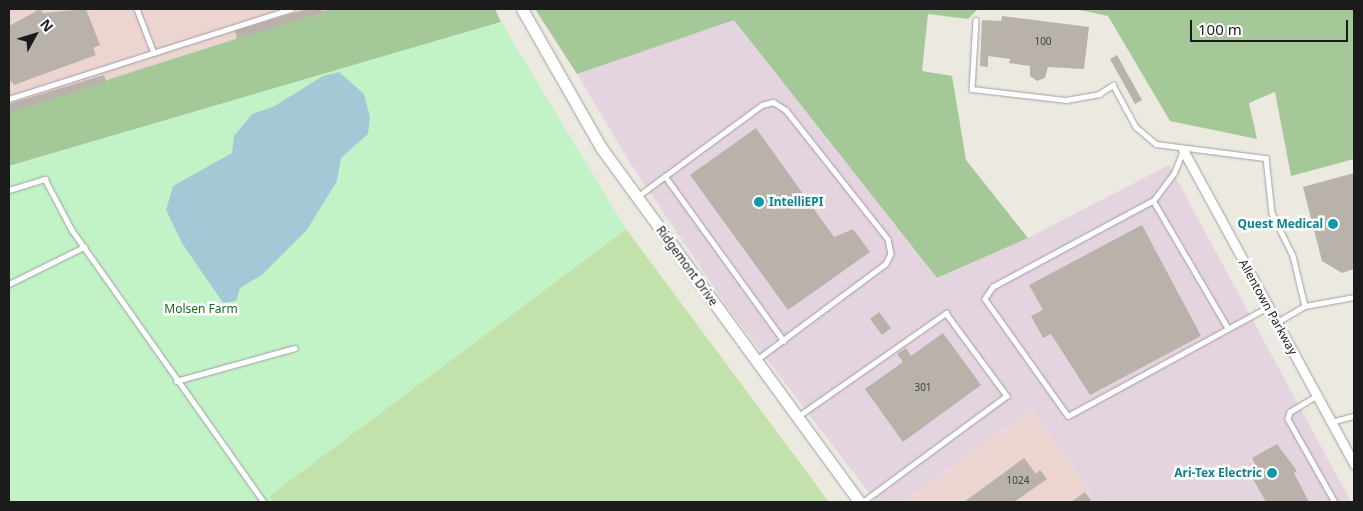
<!DOCTYPE html>
<html>
<head>
<meta charset="utf-8">
<style>
	body { margin:0 }
	#map { position:relative; width:1363px; height:511px; overflow:hidden; background:#ece9e1; font-family:"Noto Sans",sans-serif }
	div>[style] { position:absolute }
	[style*='--x'] { left:calc(var(--x)*1px); top:calc(var(--y)*1px); width:calc(var(--w)*1px); rotate:calc(var(--a)*1deg) }
	.commercial>* { inset:0; background:#ecd4d1 }
	.industrial>* { inset:0; background:#e4d4e0 }
	.grass>* { inset:0; background:#c3e2ab }
	.forest>* { inset:0; background:#a5c899 }
	.park>* { inset:0; background:#c1f3c7 }
	.water>* { inset:0; background:#a5c8d6 }
	.building>* { inset:0; background:#b8b2ab }
	.roads { filter:drop-shadow(0 0 1px #9f9f9f) drop-shadow(0 0 1px #9f9f9f) }
	.service>* { height:4.5px; margin:-2.25px; padding:0 2.25px; transform-origin:2.25px; border-radius:2.25px; background:#fff }
	.minor>* { height:9px; margin:-4.5px; padding:0 4.5px; transform-origin:4.5px; border-radius:4.5px; background:#fff }
	.tertiary>* { height:11px; margin:-5.5px; padding:0 5.5px; transform-origin:5.5px; border-radius:5.5px; background:#fff }
	.dots>* { width:14px; height:14px; translate:-50% -50%; box-sizing:border-box; border:2px solid #fff; border-radius:50% }
	span { translate:-50% -50%; white-space:nowrap; text-align:center; line-height:1.15; -webkit-text-stroke:5px #fff; paint-order:stroke }
	.number-label { font-size:10px; color:#42413f }
	.number-label span { -webkit-text-stroke-width:0 }
	.culture-label { font-size:12px; color:#0d838f; font-weight:700 }
	.left { translate:0 -50%; text-align:left }
	.right { translate:-100% -50%; text-align:right }
	.street-label { font-size:12px; color:#1b1b1b }
	.park-label { font-size:12px; color:#146e20 }
	.frame { position:absolute; inset:0; border:10px solid #1b1b1b; pointer-events:none }
	.north { position:absolute; left:10px; top:10px; width:50px; height:50px; -webkit-text-stroke:4px #fff; paint-order:stroke; rotate:51deg; font-size:14px; font-weight:700; line-height:20px; text-align:center; color:#1b1b1b }
	.north::after { content:''; display:block; margin:auto; width:18px; height:22px; background:#1b1b1b; clip-path:polygon(50% 0,100% 100%,50% 72%,0 100%) }
	.scale { position:absolute; left:1190px; top:20px; width:158px; height:22px; box-sizing:border-box; border:2px solid #1b1b1b; border-top:0; padding-left:6px; font-size:15px; line-height:18px; white-space:nowrap; color:#1b1b1b; -webkit-text-stroke:4px #fff; paint-order:stroke }
</style>
</head>
<body>
<div id="map">
	<div class="commercial">
		<i style="clip-path:polygon(9px 9px,330px 9px,9px 111px)"></i>
		<i style="clip-path:polygon(1031px 409px,1097px 502px,904px 502px)"></i>
	</div>
	<div class="industrial">
		<i style="clip-path:polygon(734px 19px,937px 278px,1028px 238px,1169px 165px,1351px 502px,1097px 502px,1031px 409px,904px 502px,876px 502px,730px 311px,630px 163px,577px 74px)"></i>
	</div>
	<div class="grass">
		<i style="clip-path:polygon(626px 229px,829px 502px,274px 502px,269px 496px)"></i>
	</div>
	<div class="forest">
		<i style="clip-path:polygon(330px 9px,495px 9px,501px 22px,9px 166px,9px 111px)"></i>
		<i style="clip-path:polygon(535px 9px,978px 9px,968px 19px,928px 14px,922px 71px,952px 76px,966px 160px,1028px 238px,937px 278px,734px 20px,577px 74px)"></i>
		<i style="clip-path:polygon(1075px 9px,1354px 9px,1354px 159px,1291px 176px,1275px 92px,1249px 103px,1257px 139px,1170px 121px,1108px 16px)"></i>
	</div>
	<div class="park">
		<i style="clip-path:polygon(501px 22px,626px 229px,269px 496px,274px 502px,9px 502px,9px 166px)"></i>
	</div>
	<div class="water">
		<i style="clip-path:polygon(339px 72px,364px 94px,370px 117px,368px 134px,341px 158px,337px 181px,306px 231px,263px 274px,240px 288px,236px 301px,223px 303px,182px 243px,166px 210px,173px 186px,232px 153px,234px 136px,252px 114px,273px 107px,323px 76px)"></i>
	</div>
	<div class="building">
		<i style="clip-path:polygon(40px 9px,43px 13px,86px 9px,100px 45px,93px 48px,96px 55px,14px 85px,9px 79px,9px 26px)"></i>
		<i style="clip-path:polygon(307px 9px,328px 11px,237px 39px,235px 31px)"></i>
		<i style="clip-path:polygon(1002px 16px,1089px 27px,1084px 69px,1048px 67px,1045px 78px,1037px 81px,1030px 76px,1030px 66px,1009px 63px,1010px 59px,988px 56px,988px 67px,980px 66px,982px 20px,1001px 21px)"></i>
		<i style="clip-path:polygon(1117px 55px,1142px 100px,1135px 104px,1110px 59px)"></i>
		<i style="clip-path:polygon(104px 75px,106px 82px,9px 113px,9px 104px)"></i>
		<i style="clip-path:polygon(756px 128px,834px 237px,853px 229px,870px 252px,788px 310px,690px 175px)"></i>
		<i style="clip-path:polygon(1354px 173px,1354px 269px,1342px 273px,1322px 261px,1303px 187px)"></i>
		<i style="clip-path:polygon(1142px 225px,1201px 336px,1090px 395px,1051px 334px,1043px 338px,1031px 316px,1043px 310px,1029px 285px)"></i>
		<i style="clip-path:polygon(879px 312px,891px 328px,882px 335px,870px 319px)"></i>
		<i style="clip-path:polygon(943px 333px,981px 385px,903px 442px,865px 389px,903px 362px,897px 354px,906px 348px,911px 356px)"></i>
		<i style="clip-path:polygon(1277px 444px,1297px 471px,1294px 473px,1309px 502px,1266px 502px,1249px 472px,1257px 468px,1252px 458px)"></i>
		<i style="clip-path:polygon(1024px 458px,1036px 474px,1040px 470px,1047px 479px,1014px 502px,964px 502px)"></i>
		<i style="clip-path:polygon(1085px 492px,1092px 502px,1071px 502px)"></i>
	</div>
	<div class="roads">
		<div class="service">
			<i style="--x:137;--y:9;--w:47;--a:68.9"></i>
			<i style="--x:976;--y:20;--w:69;--a:93.3"></i>
			<i style="--x:972;--y:89;--w:95;--a:6.7"></i>
			<i style="--x:1066;--y:100;--w:34;--a:-10"></i>
			<i style="--x:1099;--y:94;--w:17;--a:-33"></i>
			<i style="--x:1113;--y:85;--w:48;--a:61.3"></i>
			<i style="--x:1136;--y:127;--w:26;--a:40"></i>
			<i style="--x:1156;--y:144;--w:111;--a:7.3"></i>
			<i style="--x:1266;--y:158;--w:55;--a:83.8"></i>
			<i style="--x:1272;--y:213;--w:48;--a:64"></i>
			<i style="--x:1293;--y:256;--w:51;--a:76.5"></i>
			<i style="--x:9;--y:99;--w:296;--a:-17.7"></i>
			<i style="--x:665;--y:176;--w:203;--a:54.2"></i>
			<i style="--x:9;--y:190;--w:38;--a:-17"></i>
			<i style="--x:45;--y:179;--w:58;--a:62.1"></i>
			<i style="--x:72;--y:230;--w:333;--a:54.8"></i>
			<i style="--x:638;--y:196;--w:154;--a:-36.3"></i>
			<i style="--x:762;--y:105;--w:11;--a:-15"></i>
			<i style="--x:773;--y:102;--w:15;--a:32"></i>
			<i style="--x:786;--y:110;--w:164;--a:51.7"></i>
			<i style="--x:888;--y:239;--w:15;--a:79"></i>
			<i style="--x:891;--y:254;--w:11;--a:117"></i>
			<i style="--x:886;--y:264;--w:161;--a:143.3"></i>
			<i style="--x:1153;--y:201;--w:35;--a:-53"></i>
			<i style="--x:1174;--y:173;--w:24;--a:-68"></i>
			<i style="--x:9;--y:284;--w:84;--a:-26.3"></i>
			<i style="--x:1277;--y:322;--w:32;--a:-30"></i>
			<i style="--x:1305;--y:306;--w:50;--a:-10.4"></i>
			<i style="--x:1228;--y:329;--w:148;--a:-120.4"></i>
			<i style="--x:1153;--y:201;--w:182;--a:151.7"></i>
			<i style="--x:993;--y:287;--w:14;--a:124"></i>
			<i style="--x:985;--y:299;--w:143;--a:54.6"></i>
			<i style="--x:1068;--y:416;--w:228;--a:-28.6"></i>
			<i style="--x:176;--y:381;--w:123;--a:-15.5"></i>
			<i style="--x:1317;--y:396;--w:31;--a:149"></i>
			<i style="--x:1290;--y:412;--w:7;--a:106"></i>
			<i style="--x:1288;--y:419;--w:95;--a:60.5"></i>
			<i style="--x:797;--y:417;--w:182;--a:-34.9"></i>
			<i style="--x:946;--y:313;--w:103;--a:53.7"></i>
			<i style="--x:1007;--y:396;--w:179;--a:143.6"></i>
			<i style="--x:1331;--y:422;--w:24;--a:-15"></i>
		</div>
		<div class="minor">
			<i style="--x:1183;--y:150;--w:358;--a:61.4"></i>
		</div>
		<div class="tertiary">
			<i style="--x:522;--y:9;--w:161;--a:60.3"></i>
			<i style="--x:602;--y:149;--w:437;--a:53.9"></i>
		</div>
	</div>
	<div class="dots">
		<i style="left:759px;top:202px;background:#0f9aa8"></i>
		<i style="left:1333px;top:224px;background:#0f9aa8"></i>
		<i style="left:1272px;top:473px;background:#0f9aa8"></i>
	</div>
	<div class="number-label">
		<span style="left:1043px;top:42px">100</span>
		<span style="left:923px;top:388px">301</span>
		<span style="left:1018px;top:481px">1024</span>
	</div>
	<div class="culture-label">
		<span class="left" style="left:769px;top:202px">IntelliEPI</span>
		<span class="right" style="left:1323px;top:224px">Quest Medical</span>
		<span class="right" style="left:1262px;top:473px">Ari-Tex Electric</span>
	</div>
	<div class="street-label">
		<span style="left:687px;top:266px;rotate:54deg">Ridgemont Drive</span>
		<span style="left:1268px;top:307px;rotate:61deg">Allentown Parkway</span>
	</div>
	<div class="park-label">
		<span style="left:201px;top:309px">Molsen Farm</span>
	</div>
	<div class="frame"></div>
	<div class="north">N</div>
	<div class="scale">100 m</div>
</div>
</body>
</html>
